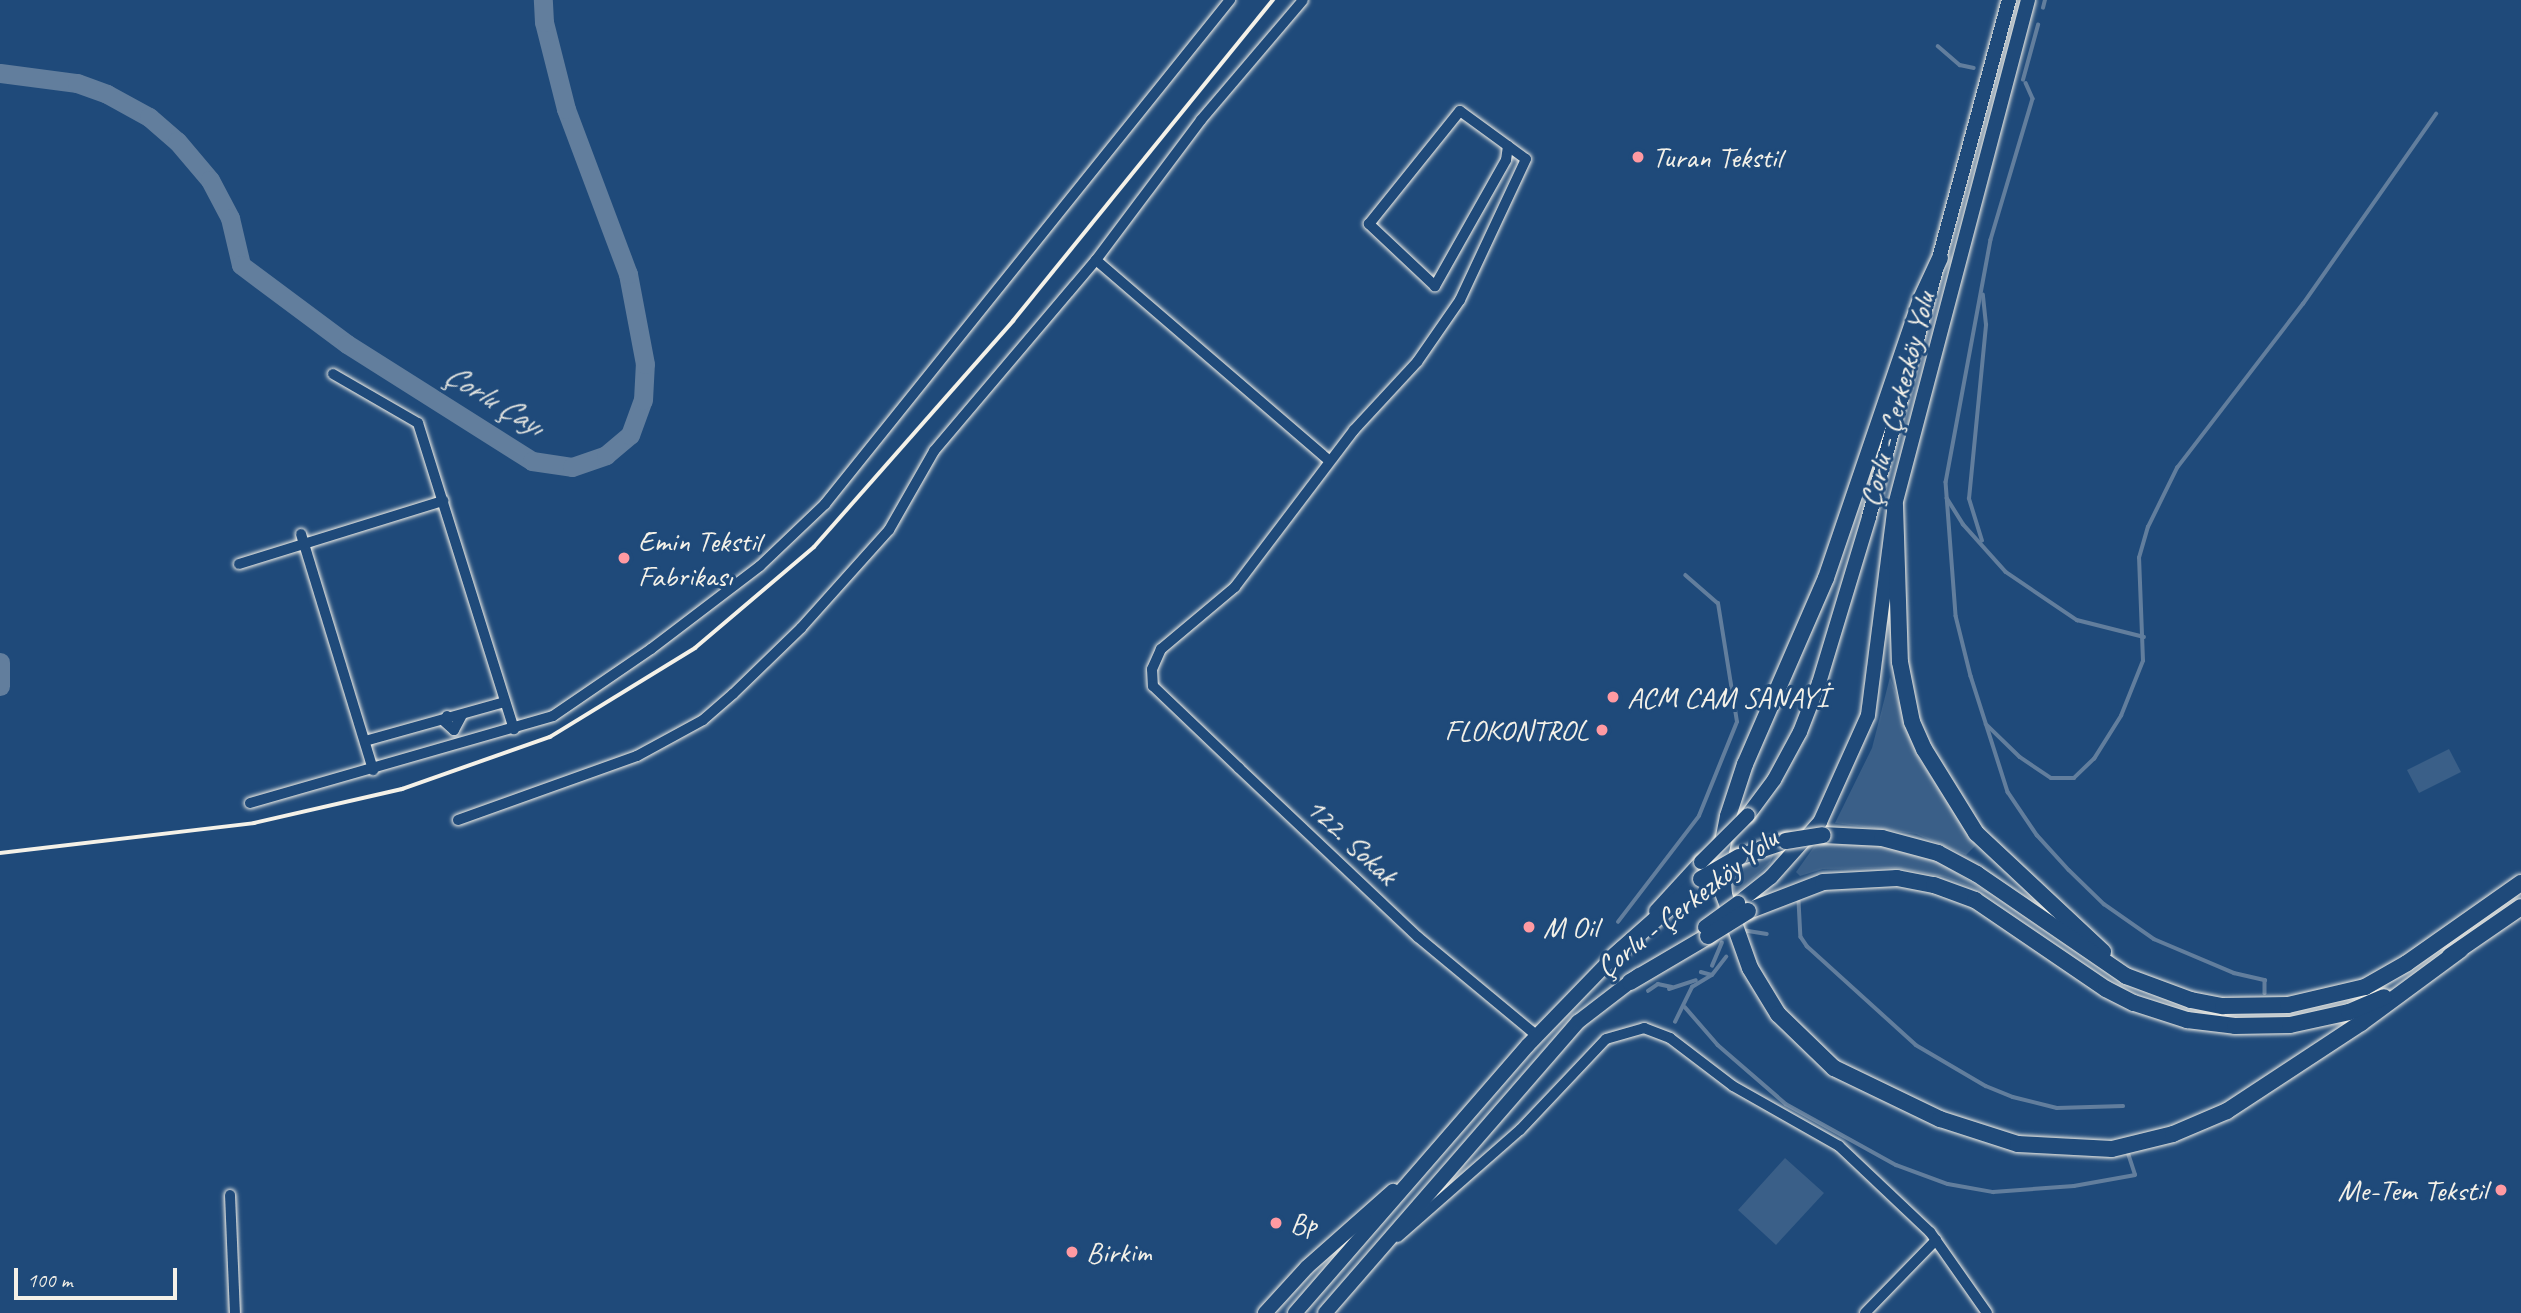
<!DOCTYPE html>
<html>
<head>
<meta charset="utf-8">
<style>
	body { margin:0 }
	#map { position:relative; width:2521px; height:1313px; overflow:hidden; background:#1f4a7a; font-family:Caveat,sans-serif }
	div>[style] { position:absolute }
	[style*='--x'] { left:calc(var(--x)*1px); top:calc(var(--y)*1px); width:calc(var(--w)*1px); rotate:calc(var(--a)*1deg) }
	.green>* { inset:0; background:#3a5f88 }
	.stream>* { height:3.5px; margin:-1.75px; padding:0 1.75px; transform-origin:1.75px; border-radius:1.75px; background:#627e9d }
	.river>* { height:19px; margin:-9.5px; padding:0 9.5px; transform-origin:9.5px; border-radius:9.5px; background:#627e9d }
	.roads { filter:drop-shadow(0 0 2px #f4f1e8) drop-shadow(0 0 2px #f4f1e8) }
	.minor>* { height:10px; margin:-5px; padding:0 5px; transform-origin:5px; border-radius:5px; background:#1f4a7a }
	.major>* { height:14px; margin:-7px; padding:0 7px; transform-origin:7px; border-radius:7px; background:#1f4a7a }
	.highway>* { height:16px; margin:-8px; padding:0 8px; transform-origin:8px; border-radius:8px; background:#1f4a7a }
	.rail>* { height:3.5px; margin:-1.75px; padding:0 1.75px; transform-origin:1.75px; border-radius:1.75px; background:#f4f1e8 }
	.bridges { filter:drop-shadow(0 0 2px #f4f1e8) drop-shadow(0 0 2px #f4f1e8) }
	.major-bridge>* { height:14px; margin:-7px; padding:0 7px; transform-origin:7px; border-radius:7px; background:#1f4a7a }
	.highway-bridge>* { height:16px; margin:-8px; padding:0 8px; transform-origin:8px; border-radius:8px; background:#1f4a7a }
	.dots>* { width:19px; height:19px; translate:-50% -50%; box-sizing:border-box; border:4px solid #1f4a7a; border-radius:50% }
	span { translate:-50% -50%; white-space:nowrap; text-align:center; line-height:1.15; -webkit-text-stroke:6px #1f4a7a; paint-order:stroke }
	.poi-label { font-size:30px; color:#f4f1e8 }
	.left { translate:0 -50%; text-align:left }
	.right { translate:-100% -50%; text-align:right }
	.street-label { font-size:30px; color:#f4f1e8 }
	.water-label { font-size:32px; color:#dee0dd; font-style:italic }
	.scale { position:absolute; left:14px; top:1268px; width:163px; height:32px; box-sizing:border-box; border:4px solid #f4f1e8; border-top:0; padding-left:9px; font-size:21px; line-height:24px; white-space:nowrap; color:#f4f1e8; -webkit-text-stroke:5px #1f4a7a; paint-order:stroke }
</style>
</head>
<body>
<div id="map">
	<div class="green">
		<i style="clip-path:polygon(1890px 677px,1918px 757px,1976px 845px,1966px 855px,1916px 834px,1835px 823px,1872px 748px)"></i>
		<i style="clip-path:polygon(2449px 749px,2461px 772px,2419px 793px,2407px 770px)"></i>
		<i style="clip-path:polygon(1816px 844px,1874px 845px,1909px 852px,1942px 864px,1992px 895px,1945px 877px,1897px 868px,1823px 869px,1800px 876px,1796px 872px)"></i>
		<i style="clip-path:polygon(1775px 851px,1770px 863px,1735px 895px,1730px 870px)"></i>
		<i style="clip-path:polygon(1785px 1158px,1824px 1193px,1776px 1245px,1738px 1210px)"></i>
	</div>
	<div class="stream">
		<i style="--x:2043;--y:8;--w:8;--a:-76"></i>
		<i style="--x:1938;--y:46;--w:29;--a:41"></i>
		<i style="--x:1960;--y:65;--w:14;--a:12"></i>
		<i style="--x:2023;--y:80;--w:57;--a:-74.7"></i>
		<i style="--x:2026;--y:83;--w:17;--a:66"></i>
		<i style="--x:2033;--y:99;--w:147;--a:106.6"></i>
		<i style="--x:1991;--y:240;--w:246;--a:100.5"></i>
		<i style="--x:1946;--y:482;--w:134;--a:85.7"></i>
		<i style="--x:1956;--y:616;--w:62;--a:76"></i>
		<i style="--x:1971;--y:676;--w:122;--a:72.3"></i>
		<i style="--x:2008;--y:792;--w:52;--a:56"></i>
		<i style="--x:2037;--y:835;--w:47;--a:47.6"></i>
		<i style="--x:2069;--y:870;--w:49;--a:44.2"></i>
		<i style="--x:2104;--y:904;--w:61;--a:35"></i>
		<i style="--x:2154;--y:939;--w:87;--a:23"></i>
		<i style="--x:2234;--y:973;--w:32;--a:13"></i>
		<i style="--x:2265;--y:980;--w:13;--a:90"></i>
		<i style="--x:1947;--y:498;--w:31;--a:58"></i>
		<i style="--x:1963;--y:524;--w:64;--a:48.1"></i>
		<i style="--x:2006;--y:572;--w:86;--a:34.1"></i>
		<i style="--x:2077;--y:620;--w:69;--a:14.2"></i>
		<i style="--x:1982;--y:541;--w:44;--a:-107.2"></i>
		<i style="--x:1969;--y:499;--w:175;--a:-84.4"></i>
		<i style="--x:1986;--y:325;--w:30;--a:-96"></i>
		<i style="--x:1986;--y:724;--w:47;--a:44.1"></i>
		<i style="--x:2020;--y:757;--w:37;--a:34"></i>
		<i style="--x:2051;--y:778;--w:23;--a:0"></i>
		<i style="--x:2074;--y:778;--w:28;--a:-44"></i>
		<i style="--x:2094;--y:759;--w:51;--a:-57.9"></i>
		<i style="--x:2121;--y:716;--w:59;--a:-68.2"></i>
		<i style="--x:2143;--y:661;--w:103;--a:-92.2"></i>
		<i style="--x:2139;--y:558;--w:32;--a:-74"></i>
		<i style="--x:2148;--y:527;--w:66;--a:-63.8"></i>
		<i style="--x:2177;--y:468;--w:207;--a:-52.5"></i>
		<i style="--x:2303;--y:304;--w:232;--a:-55"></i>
		<i style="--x:1799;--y:901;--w:36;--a:87"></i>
		<i style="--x:1801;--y:937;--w:11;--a:56"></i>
		<i style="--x:1807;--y:946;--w:147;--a:42.2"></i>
		<i style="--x:1916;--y:1045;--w:81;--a:30.4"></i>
		<i style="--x:1986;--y:1086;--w:29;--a:22"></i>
		<i style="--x:2013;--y:1097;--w:45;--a:14"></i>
		<i style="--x:2057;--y:1108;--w:66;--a:-1.7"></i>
		<i style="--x:1618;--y:922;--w:133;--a:-52.6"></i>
		<i style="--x:1699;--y:816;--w:101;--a:-68"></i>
		<i style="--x:1737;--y:722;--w:120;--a:-99.1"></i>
		<i style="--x:1718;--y:604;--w:43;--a:-138.8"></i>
		<i style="--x:1742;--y:930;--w:25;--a:9"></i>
		<i style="--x:1712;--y:966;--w:25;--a:-67"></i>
		<i style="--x:1701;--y:972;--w:11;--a:15"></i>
		<i style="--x:1712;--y:975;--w:23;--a:-52"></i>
		<i style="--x:1669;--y:989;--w:28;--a:-18"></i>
		<i style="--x:1648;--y:991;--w:12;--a:-35"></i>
		<i style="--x:1658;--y:984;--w:14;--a:12"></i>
		<i style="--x:1685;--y:1007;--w:50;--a:49"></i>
		<i style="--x:1718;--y:1045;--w:90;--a:40.9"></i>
		<i style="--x:1786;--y:1104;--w:126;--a:29"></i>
		<i style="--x:1896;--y:1165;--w:55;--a:20.1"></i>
		<i style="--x:1948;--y:1184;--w:46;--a:10.1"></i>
		<i style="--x:1993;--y:1192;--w:81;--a:-4.2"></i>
		<i style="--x:2074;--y:1186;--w:62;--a:-10.2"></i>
		<i style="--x:2135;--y:1175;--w:22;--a:-108"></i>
		<i style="--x:1675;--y:1022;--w:39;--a:-64"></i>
		<i style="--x:1692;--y:987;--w:23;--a:-31"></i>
	</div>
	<div class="river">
		<i style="--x:0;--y:73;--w:78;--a:7.4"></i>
		<i style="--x:77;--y:83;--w:32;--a:20"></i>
		<i style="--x:107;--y:94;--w:48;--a:28.7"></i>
		<i style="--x:149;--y:117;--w:37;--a:41"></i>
		<i style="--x:177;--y:141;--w:51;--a:49.8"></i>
		<i style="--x:210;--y:180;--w:43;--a:62.2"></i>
		<i style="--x:230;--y:218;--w:48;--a:76.8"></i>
		<i style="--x:241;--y:265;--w:132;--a:36.7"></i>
		<i style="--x:347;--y:344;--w:219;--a:32.3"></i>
		<i style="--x:532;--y:461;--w:40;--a:8.5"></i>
		<i style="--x:572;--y:467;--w:36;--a:-19"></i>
		<i style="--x:606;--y:455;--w:31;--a:-40"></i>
		<i style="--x:630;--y:435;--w:37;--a:-70"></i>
		<i style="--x:643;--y:400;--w:36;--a:-87"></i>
		<i style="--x:645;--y:364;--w:92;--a:-100.7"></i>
		<i style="--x:628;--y:274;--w:176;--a:-110.6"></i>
		<i style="--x:566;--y:109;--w:90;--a:-104.2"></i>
		<i style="--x:544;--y:22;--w:22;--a:-93"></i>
		<i style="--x:0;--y:662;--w:24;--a:90"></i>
	</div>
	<div class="roads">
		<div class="minor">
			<i style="--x:1508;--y:146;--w:14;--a:98"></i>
			<i style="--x:1506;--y:160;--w:145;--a:119.4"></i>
			<i style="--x:1435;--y:286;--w:91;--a:-136.8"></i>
			<i style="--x:1369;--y:224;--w:145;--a:-51.2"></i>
			<i style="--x:1460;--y:111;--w:59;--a:36.1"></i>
			<i style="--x:1508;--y:146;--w:22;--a:36"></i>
			<i style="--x:1526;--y:159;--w:156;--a:115.1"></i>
			<i style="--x:1460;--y:300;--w:75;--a:124.7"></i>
			<i style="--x:1417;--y:362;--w:93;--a:132.8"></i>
			<i style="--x:1354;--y:430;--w:197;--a:127.2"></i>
			<i style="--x:1235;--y:587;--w:97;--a:140"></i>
			<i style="--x:1161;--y:649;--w:22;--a:114"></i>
			<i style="--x:1152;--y:669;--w:17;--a:87"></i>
			<i style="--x:1153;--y:686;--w:119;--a:43.6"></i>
			<i style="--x:1239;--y:768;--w:246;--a:43.4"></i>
			<i style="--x:1418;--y:937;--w:153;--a:39.7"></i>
			<i style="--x:1096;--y:260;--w:175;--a:-53.1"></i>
			<i style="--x:1201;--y:120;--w:157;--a:-49.6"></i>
			<i style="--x:333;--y:374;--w:98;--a:30"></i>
			<i style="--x:418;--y:423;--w:321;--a:72.6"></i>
			<i style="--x:301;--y:534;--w:247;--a:73"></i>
			<i style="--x:239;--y:564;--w:214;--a:-17.2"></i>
			<i style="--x:447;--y:716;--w:6;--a:108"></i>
			<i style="--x:445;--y:722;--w:12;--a:42"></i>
			<i style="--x:454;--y:730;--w:17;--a:-62"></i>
			<i style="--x:365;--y:741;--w:145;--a:-15.6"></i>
			<i style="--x:250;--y:803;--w:315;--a:-16"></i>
			<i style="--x:553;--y:716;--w:119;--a:-34.4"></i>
			<i style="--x:651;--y:649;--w:137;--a:-37.3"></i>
			<i style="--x:760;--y:566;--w:90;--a:-43.6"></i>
			<i style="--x:825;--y:504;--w:647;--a:-51.22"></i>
			<i style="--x:458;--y:820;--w:190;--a:-19.7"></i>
			<i style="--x:637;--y:756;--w:75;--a:-28.6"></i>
			<i style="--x:703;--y:720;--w:40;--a:-41"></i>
			<i style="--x:733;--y:694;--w:95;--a:-44.1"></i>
			<i style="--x:801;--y:628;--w:132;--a:-48.1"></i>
			<i style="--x:889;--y:530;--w:91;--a:-60.3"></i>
			<i style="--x:934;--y:451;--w:250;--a:-49.7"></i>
			<i style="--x:1096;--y:260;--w:308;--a:40.7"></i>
			<i style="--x:230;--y:1195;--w:118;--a:87.6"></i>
			<i style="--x:1398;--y:1237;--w:162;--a:-41.3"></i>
			<i style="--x:1520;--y:1130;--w:125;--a:-46.6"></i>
			<i style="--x:1606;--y:1039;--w:40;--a:-16"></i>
			<i style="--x:1644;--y:1028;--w:28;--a:21"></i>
			<i style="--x:1670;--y:1038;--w:79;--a:37.3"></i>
			<i style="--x:1733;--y:1086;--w:122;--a:29.5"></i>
			<i style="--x:1839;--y:1146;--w:125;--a:43.4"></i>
			<i style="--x:1930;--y:1232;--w:99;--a:54.9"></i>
			<i style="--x:1865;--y:1313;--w:102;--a:-45.8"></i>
		</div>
		<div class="major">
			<i style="--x:1748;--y:815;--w:44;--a:-53.4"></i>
			<i style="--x:1774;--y:780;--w:55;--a:-61.6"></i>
			<i style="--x:1800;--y:732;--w:53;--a:-68.8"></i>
			<i style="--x:1819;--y:683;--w:173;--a:-73.2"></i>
			<i style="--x:1869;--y:517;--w:536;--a:-74.85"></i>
			<i style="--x:1738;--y:903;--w:42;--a:-38.2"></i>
			<i style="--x:1771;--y:877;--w:74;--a:-48.3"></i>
			<i style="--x:1820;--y:822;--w:117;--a:-65.8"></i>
			<i style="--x:1868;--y:715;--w:212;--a:-82.7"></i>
			<i style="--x:1895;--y:505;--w:522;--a:-75.25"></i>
			<i style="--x:1656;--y:911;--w:67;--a:-47.4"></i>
			<i style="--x:1265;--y:1313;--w:62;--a:-47.6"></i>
			<i style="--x:1307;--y:1267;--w:115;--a:-41.5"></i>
			<i style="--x:1295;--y:1313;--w:355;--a:-49"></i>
			<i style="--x:1528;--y:1045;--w:134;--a:-45.9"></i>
			<i style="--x:1325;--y:1313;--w:386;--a:-49"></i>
			<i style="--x:1578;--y:1022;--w:77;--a:-37.6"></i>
		</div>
		<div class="highway">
			<i style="--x:1940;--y:258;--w:45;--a:114.9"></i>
			<i style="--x:1921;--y:299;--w:295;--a:108.8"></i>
			<i style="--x:1826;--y:578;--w:203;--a:113.5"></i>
			<i style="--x:1745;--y:764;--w:55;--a:108.1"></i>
			<i style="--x:1728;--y:816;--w:38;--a:101"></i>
			<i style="--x:1721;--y:853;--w:42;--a:85.9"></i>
			<i style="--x:1724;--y:895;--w:77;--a:70.4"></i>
			<i style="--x:1750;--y:968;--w:54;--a:58.7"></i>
			<i style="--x:1778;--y:1014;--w:78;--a:44"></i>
			<i style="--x:1834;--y:1068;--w:118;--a:25.7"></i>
			<i style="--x:1940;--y:1119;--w:82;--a:17.8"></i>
			<i style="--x:2018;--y:1144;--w:94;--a:3"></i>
			<i style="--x:2112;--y:1149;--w:63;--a:-13.8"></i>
			<i style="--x:2173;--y:1134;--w:59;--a:-23.1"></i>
			<i style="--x:2227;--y:1111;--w:160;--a:-33.3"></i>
			<i style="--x:2361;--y:1023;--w:123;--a:-36.4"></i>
			<i style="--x:1895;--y:505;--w:157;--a:88.2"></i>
			<i style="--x:1900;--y:662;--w:61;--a:78.7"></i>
			<i style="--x:1912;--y:722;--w:30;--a:66"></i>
			<i style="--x:1924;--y:749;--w:99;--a:58.2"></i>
			<i style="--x:1976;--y:833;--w:174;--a:43.1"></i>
			<i style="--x:1823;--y:835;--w:59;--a:2.9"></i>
			<i style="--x:1882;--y:838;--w:58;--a:15"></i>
			<i style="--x:1938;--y:853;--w:44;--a:28.3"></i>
			<i style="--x:1977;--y:874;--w:181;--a:34.4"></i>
			<i style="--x:2126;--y:976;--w:69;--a:20.3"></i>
			<i style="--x:2191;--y:1000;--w:33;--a:11"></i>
			<i style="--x:2223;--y:1006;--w:65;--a:-0.9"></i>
			<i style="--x:2288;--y:1005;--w:79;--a:-13.2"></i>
			<i style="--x:2365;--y:987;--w:48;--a:-29.7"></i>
			<i style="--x:2407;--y:963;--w:139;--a:-35.1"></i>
			<i style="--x:1739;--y:857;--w:50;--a:-18.8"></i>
			<i style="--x:1748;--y:911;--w:80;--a:-21.1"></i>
			<i style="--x:1823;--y:882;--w:74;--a:-3.1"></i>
			<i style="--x:1897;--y:878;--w:38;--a:11"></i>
			<i style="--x:1934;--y:885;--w:44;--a:20.1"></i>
			<i style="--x:1975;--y:900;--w:158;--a:34.2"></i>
			<i style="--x:2106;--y:989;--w:31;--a:27"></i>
			<i style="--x:2134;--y:1003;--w:56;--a:17.8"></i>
			<i style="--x:2187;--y:1020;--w:48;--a:7.1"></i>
			<i style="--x:2235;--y:1026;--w:55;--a:-1"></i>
			<i style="--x:2290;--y:1025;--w:60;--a:-12.4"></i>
			<i style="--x:2349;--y:1012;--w:38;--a:-23"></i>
			<i style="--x:1614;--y:956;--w:116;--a:-41.5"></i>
			<i style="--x:2450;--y:956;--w:86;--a:-34.6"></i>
			<i style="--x:1630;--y:982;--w:91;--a:-30.5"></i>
		</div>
	</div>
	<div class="rail">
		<i style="--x:0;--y:853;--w:256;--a:-6.7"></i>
		<i style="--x:254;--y:823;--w:152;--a:-12.9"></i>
		<i style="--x:402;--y:789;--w:157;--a:-19.4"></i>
		<i style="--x:550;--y:737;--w:170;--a:-31.5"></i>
		<i style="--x:695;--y:648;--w:156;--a:-40.3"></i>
		<i style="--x:814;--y:547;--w:301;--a:-48.6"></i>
		<i style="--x:1013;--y:321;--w:413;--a:-51"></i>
	</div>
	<div class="bridges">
		<div class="major-bridge">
			<i style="--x:1701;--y:862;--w:66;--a:-45"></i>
			<i style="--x:1705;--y:927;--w:41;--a:-36"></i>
		</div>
		<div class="highway-bridge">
			<i style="--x:1786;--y:841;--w:37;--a:-9"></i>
			<i style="--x:1701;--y:879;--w:44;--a:-30.1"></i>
			<i style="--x:1708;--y:936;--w:47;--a:-32"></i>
		</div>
	</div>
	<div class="dots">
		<i style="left:1638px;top:157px;background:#ff9aa2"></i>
		<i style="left:624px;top:558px;background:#ff9aa2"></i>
		<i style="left:1613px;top:697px;background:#ff9aa2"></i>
		<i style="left:1602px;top:730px;background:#ff9aa2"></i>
		<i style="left:1529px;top:927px;background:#ff9aa2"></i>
		<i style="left:2501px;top:1190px;background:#ff9aa2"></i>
		<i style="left:1276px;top:1223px;background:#ff9aa2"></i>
		<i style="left:1072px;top:1252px;background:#ff9aa2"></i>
	</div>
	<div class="poi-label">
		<span class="left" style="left:1652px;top:157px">Turan Tekstil</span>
		<span class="left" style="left:638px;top:558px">Emin Tekstil<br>Fabrikası</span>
		<span class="left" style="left:1627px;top:697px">ACM CAM SANAYİ</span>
		<span class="right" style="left:1588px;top:730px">FLOKONTROL</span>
		<span class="left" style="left:1543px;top:927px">M Oil</span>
		<span class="right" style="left:2487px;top:1190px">Me-Tem Tekstil</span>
		<span class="left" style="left:1290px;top:1223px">Bp</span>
		<span class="left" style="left:1086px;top:1252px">Birkim</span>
	</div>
	<div class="street-label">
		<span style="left:1897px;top:399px;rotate:-75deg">Çorlu - Çerkezköy Yolu</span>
		<span style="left:1352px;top:841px;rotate:43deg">122. Sokak</span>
		<span style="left:1687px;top:903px;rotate:-38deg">Çorlu - Çerkezköy Yolu</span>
	</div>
	<div class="water-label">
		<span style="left:494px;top:400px;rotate:31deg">Çorlu Çayı</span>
	</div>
	<div class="scale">100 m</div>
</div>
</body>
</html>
